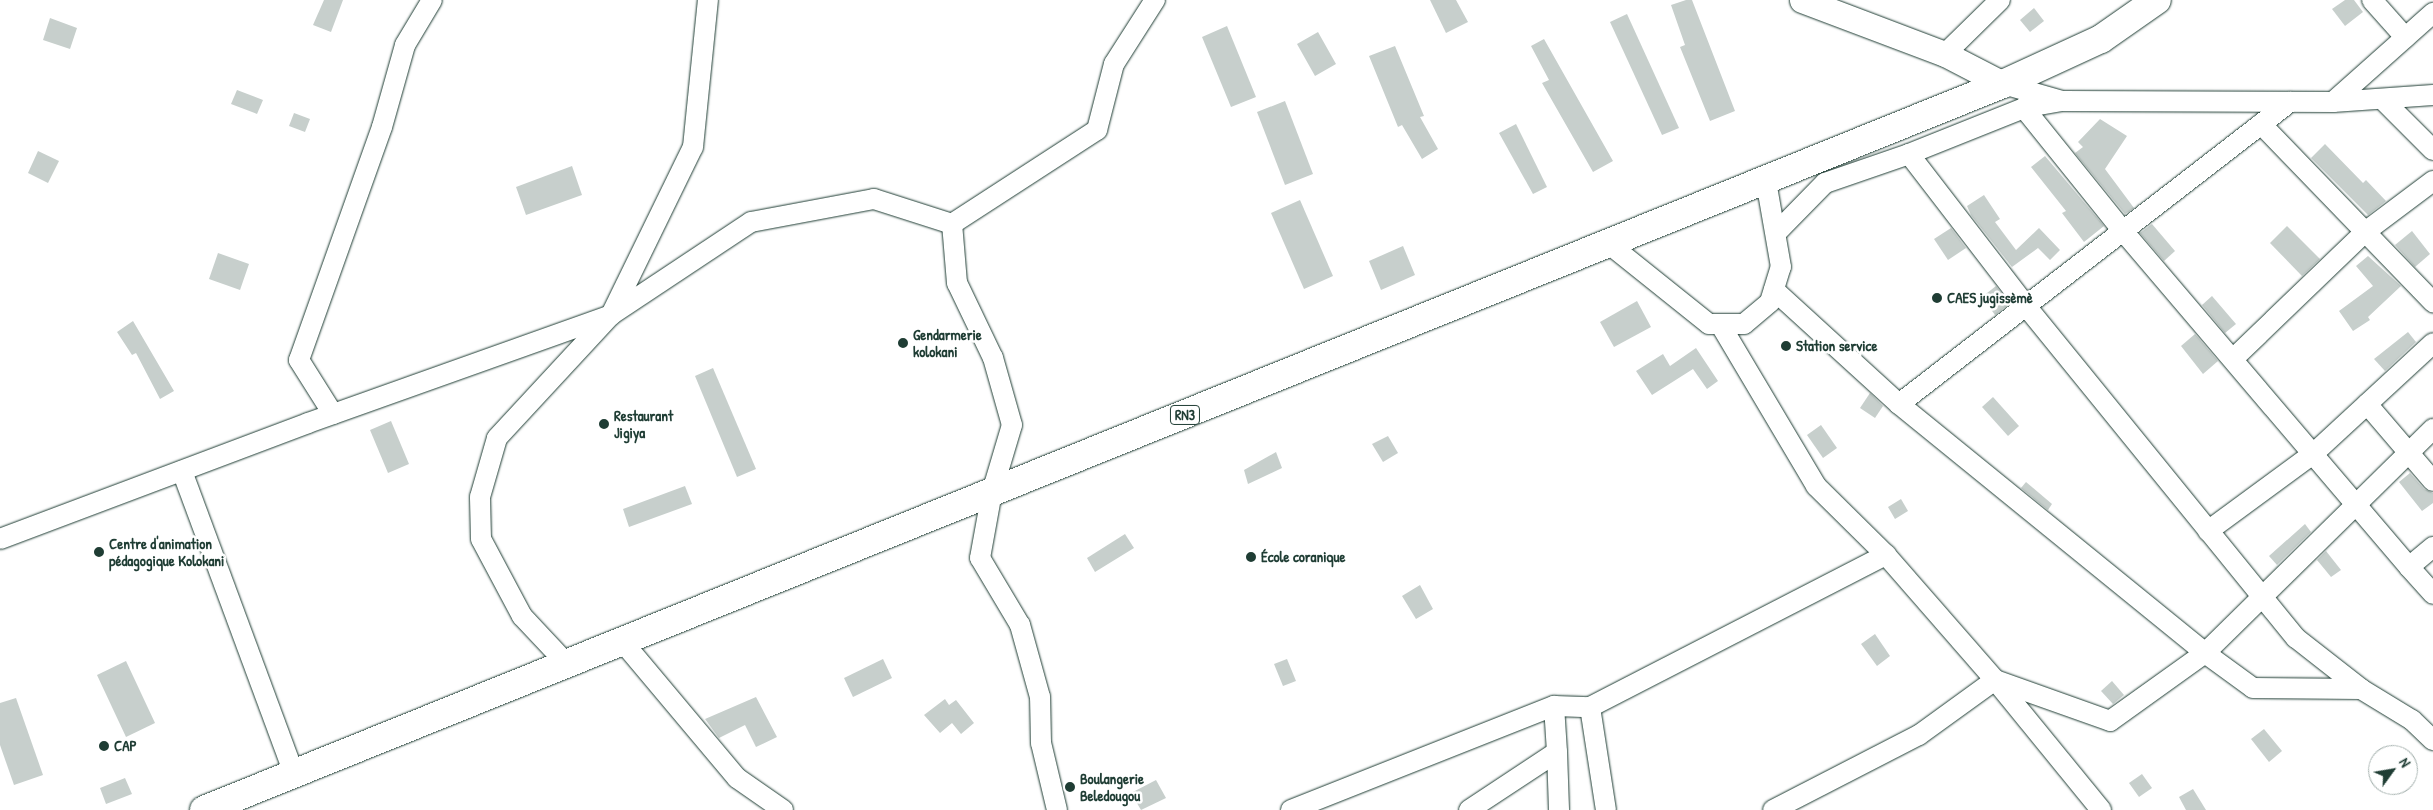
<!DOCTYPE html>
<html>
<head>
<meta charset="utf-8">
<style>
	body { margin:0 }
	#map { position:relative; width:2433px; height:810px; overflow:hidden; background:#fff; font-family:"Patrick Hand",sans-serif }
	div>[style] { position:absolute }
	[style*='--x'] { left:calc(var(--x)*1px); top:calc(var(--y)*1px); width:calc(var(--w)*1px); rotate:calc(var(--a)*1deg) }
	.building>* { inset:0; background:#c7cfcc }
	.roads { filter:drop-shadow(0 0 1px #1f3d34) drop-shadow(0 0 1px #1f3d34) }
	.minor>* { height:20px; margin:-10px; padding:0 10px; transform-origin:10px; border-radius:10px; background:#fff }
	.tertiary>* { height:25px; margin:-12.5px; padding:0 12.5px; transform-origin:12.5px; border-radius:12.5px; background:#fff }
	.trunk>* { height:28px; margin:-14px; padding:0 14px; transform-origin:14px; border-radius:14px; background:#fff }
	.dots>* { width:14px; height:14px; translate:-50% -50%; box-sizing:border-box; border:2px solid #fff; border-radius:50% }
	span { translate:-50% -50%; white-space:nowrap; text-align:center; line-height:1.15; -webkit-text-stroke:5px #fff; paint-order:stroke }
	.shield-label span { padding:1px 4px; background:#fff; border:1px solid; border-radius:4px; -webkit-text-stroke-width:0 }
	.shield-label { font-size:14px; color:#1f3d34; font-weight:700 }
	.poi-label { font-size:15px; color:#1f3d34; font-weight:700 }
	.left { translate:0 -50%; text-align:left }
	.north { position:absolute; left:2368px; top:745px; width:50px; height:50px; box-sizing:border-box; background:#fff; border:1px solid #a5b1ae; border-radius:50%; rotate:58deg; font-size:14px; font-weight:700; line-height:20px; text-align:center; color:#1f3d34 }
	.north::after { content:''; display:block; margin:auto; width:18px; height:22px; background:#1f3d34; clip-path:polygon(50% 0,100% 100%,50% 72%,0 100%) }
</style>
</head>
<body>
<div id="map">
	<div class="building">
		<i style="clip-path:polygon(324px 0,343px 0,331px 32px,313px 25px)"></i>
		<i style="clip-path:polygon(1430px 0,1456px 0,1468px 22px,1446px 33px)"></i>
		<i style="clip-path:polygon(1686px 0,1692px 0,1735px 111px,1710px 121px,1680px 47px,1685px 45px,1671px 5px)"></i>
		<i style="clip-path:polygon(2345px 0,2354px 0,2363px 12px,2345px 26px,2332px 9px)"></i>
		<i style="clip-path:polygon(2034px 8px,2044px 21px,2030px 32px,2020px 20px)"></i>
		<i style="clip-path:polygon(1627px 14px,1679px 128px,1662px 135px,1610px 22px)"></i>
		<i style="clip-path:polygon(50px 18px,77px 28px,70px 49px,43px 40px)"></i>
		<i style="clip-path:polygon(1227px 26px,1256px 97px,1231px 107px,1202px 37px)"></i>
		<i style="clip-path:polygon(1318px 32px,1336px 64px,1315px 76px,1297px 44px)"></i>
		<i style="clip-path:polygon(1544px 39px,1613px 161px,1593px 172px,1542px 83px,1549px 80px,1531px 46px)"></i>
		<i style="clip-path:polygon(1395px 46px,1424px 116px,1420px 117px,1438px 149px,1422px 159px,1402px 125px,1398px 127px,1369px 56px)"></i>
		<i style="clip-path:polygon(237px 90px,263px 100px,257px 114px,231px 104px)"></i>
		<i style="clip-path:polygon(1285px 101px,1313px 174px,1285px 185px,1257px 112px)"></i>
		<i style="clip-path:polygon(294px 113px,310px 119px,305px 132px,289px 126px)"></i>
		<i style="clip-path:polygon(2100px 119px,2127px 136px,2105px 169px,2134px 208px,2125px 214px,2075px 153px,2083px 147px,2078px 142px)"></i>
		<i style="clip-path:polygon(1516px 124px,1547px 187px,1533px 194px,1499px 133px)"></i>
		<i style="clip-path:polygon(2325px 144px,2363px 183px,2366px 180px,2386px 201px,2368px 215px,2311px 158px)"></i>
		<i style="clip-path:polygon(38px 151px,59px 161px,48px 183px,28px 173px)"></i>
		<i style="clip-path:polygon(2045px 156px,2104px 226px,2084px 242px,2062px 213px,2066px 211px,2031px 167px)"></i>
		<i style="clip-path:polygon(572px 166px,582px 195px,526px 215px,516px 187px)"></i>
		<i style="clip-path:polygon(1984px 195px,2000px 219px,1995px 222px,2016px 250px,2039px 228px,2060px 250px,2050px 260px,2038px 248px,2012px 267px,1971px 215px,1967px 206px)"></i>
		<i style="clip-path:polygon(1300px 200px,1333px 276px,1304px 289px,1271px 213px)"></i>
		<i style="clip-path:polygon(2152px 224px,2175px 251px,2164px 261px,2140px 233px)"></i>
		<i style="clip-path:polygon(2287px 226px,2320px 259px,2302px 276px,2270px 243px)"></i>
		<i style="clip-path:polygon(1951px 228px,1966px 248px,1948px 260px,1934px 239px)"></i>
		<i style="clip-path:polygon(2412px 231px,2430px 254px,2415px 267px,2395px 245px)"></i>
		<i style="clip-path:polygon(1403px 246px,1415px 275px,1381px 290px,1369px 261px)"></i>
		<i style="clip-path:polygon(218px 253px,249px 264px,240px 290px,209px 279px)"></i>
		<i style="clip-path:polygon(2368px 256px,2401px 286px,2368px 317px,2370px 320px,2353px 331px,2339px 311px,2373px 286px,2356px 266px)"></i>
		<i style="clip-path:polygon(1996px 286px,2009px 304px,1995px 315px,1982px 297px)"></i>
		<i style="clip-path:polygon(2212px 296px,2236px 324px,2225px 333px,2202px 305px)"></i>
		<i style="clip-path:polygon(1637px 301px,1651px 327px,1614px 347px,1600px 322px)"></i>
		<i style="clip-path:polygon(133px 321px,174px 391px,160px 399px,136px 353px,132px 355px,117px 332px)"></i>
		<i style="clip-path:polygon(2408px 332px,2416px 342px,2385px 371px,2374px 359px)"></i>
		<i style="clip-path:polygon(2195px 334px,2218px 361px,2203px 374px,2181px 346px)"></i>
		<i style="clip-path:polygon(1696px 348px,1718px 381px,1707px 389px,1693px 369px,1652px 395px,1636px 371px,1663px 354px,1670px 366px)"></i>
		<i style="clip-path:polygon(713px 368px,756px 469px,737px 477px,695px 376px)"></i>
		<i style="clip-path:polygon(1870px 393px,1883px 406px,1875px 418px,1860px 408px)"></i>
		<i style="clip-path:polygon(1993px 397px,2019px 426px,2008px 436px,1982px 407px)"></i>
		<i style="clip-path:polygon(391px 421px,409px 464px,388px 473px,370px 430px)"></i>
		<i style="clip-path:polygon(1821px 425px,1837px 448px,1823px 458px,1807px 435px)"></i>
		<i style="clip-path:polygon(1388px 436px,1398px 453px,1383px 462px,1372px 444px)"></i>
		<i style="clip-path:polygon(1276px 452px,1282px 468px,1248px 484px,1244px 470px)"></i>
		<i style="clip-path:polygon(2410px 473px,2424px 489px,2433px 493px,2433px 503px,2422px 511px,2399px 482px)"></i>
		<i style="clip-path:polygon(2026px 482px,2052px 504px,2048px 510px,2021px 488px)"></i>
		<i style="clip-path:polygon(685px 486px,692px 504px,629px 527px,623px 509px)"></i>
		<i style="clip-path:polygon(1901px 499px,1908px 511px,1895px 519px,1888px 507px)"></i>
		<i style="clip-path:polygon(2305px 524px,2311px 532px,2277px 565px,2269px 556px)"></i>
		<i style="clip-path:polygon(1125px 534px,1134px 548px,1095px 572px,1087px 558px)"></i>
		<i style="clip-path:polygon(2326px 551px,2341px 570px,2331px 577px,2317px 560px)"></i>
		<i style="clip-path:polygon(1420px 585px,1433px 609px,1416px 619px,1402px 596px)"></i>
		<i style="clip-path:polygon(1875px 634px,1890px 656px,1877px 666px,1861px 644px)"></i>
		<i style="clip-path:polygon(883px 659px,892px 678px,853px 697px,844px 678px)"></i>
		<i style="clip-path:polygon(1287px 659px,1296px 681px,1283px 686px,1274px 664px)"></i>
		<i style="clip-path:polygon(126px 661px,155px 723px,126px 737px,97px 675px)"></i>
		<i style="clip-path:polygon(2112px 681px,2124px 695px,2113px 704px,2101px 691px)"></i>
		<i style="clip-path:polygon(756px 697px,777px 737px,756px 747px,745px 725px,719px 738px,705px 719px)"></i>
		<i style="clip-path:polygon(16px 698px,43px 775px,14px 785px,0 745px,0 703px)"></i>
		<i style="clip-path:polygon(945px 699px,949px 705px,956px 700px,974px 723px,961px 734px,952px 723px,940px 733px,924px 715px)"></i>
		<i style="clip-path:polygon(2264px 729px,2282px 751px,2269px 762px,2251px 739px)"></i>
		<i style="clip-path:polygon(2142px 774px,2152px 788px,2139px 797px,2129px 783px)"></i>
		<i style="clip-path:polygon(125px 778px,132px 794px,106px 804px,100px 788px)"></i>
		<i style="clip-path:polygon(1156px 780px,1166px 798px,1141px 810px,1131px 793px)"></i>
		<i style="clip-path:polygon(2193px 789px,2206px 810px,2186px 810px,2179px 797px)"></i>
	</div>
	<div class="roads">
		<div class="minor">
			<i style="--x:2372;--y:0;--w:50;--a:48.3"></i>
			<i style="--x:1945;--y:54;--w:77;--a:-44.5"></i>
			<i style="--x:2003;--y:84;--w:61;--a:16.1"></i>
			<i style="--x:2062;--y:101;--w:271;--a:0.2"></i>
			<i style="--x:2333;--y:102;--w:100;--a:-4"></i>
			<i style="--x:2382;--y:99;--w:72;--a:45"></i>
			<i style="--x:2062;--y:101;--w:39;--a:170"></i>
			<i style="--x:2024;--y:108;--w:158;--a:51.2"></i>
			<i style="--x:2123;--y:231;--w:441;--a:49.6"></i>
			<i style="--x:2409;--y:567;--w:31;--a:-40"></i>
			<i style="--x:2333;--y:102;--w:134;--a:-41.7"></i>
			<i style="--x:2024;--y:108;--w:124;--a:158.2"></i>
			<i style="--x:1909;--y:154;--w:192;--a:52.4"></i>
			<i style="--x:2026;--y:306;--w:428;--a:50.9"></i>
			<i style="--x:2296;--y:638;--w:83;--a:38.1"></i>
			<i style="--x:2361;--y:689;--w:60;--a:31.3"></i>
			<i style="--x:2412;--y:720;--w:29;--a:44"></i>
			<i style="--x:2261;--y:124;--w:248;--a:46"></i>
			<i style="--x:1776;--y:233;--w:70;--a:-45.6"></i>
			<i style="--x:1825;--y:183;--w:89;--a:-19"></i>
			<i style="--x:1609;--y:244;--w:128;--a:38.7"></i>
			<i style="--x:1709;--y:324;--w:35;--a:0"></i>
			<i style="--x:1744;--y:324;--w:34;--a:-40"></i>
			<i style="--x:1770;--y:302;--w:37;--a:-73"></i>
			<i style="--x:1781;--y:267;--w:87;--a:-99.9"></i>
			<i style="--x:1774;--y:290;--w:169;--a:42.4"></i>
			<i style="--x:1899;--y:404;--w:395;--a:39.1"></i>
			<i style="--x:2205;--y:653;--w:59;--a:36.1"></i>
			<i style="--x:2253;--y:688;--w:108;--a:0.5"></i>
			<i style="--x:1720;--y:324;--w:188;--a:59.3"></i>
			<i style="--x:1816;--y:486;--w:98;--a:44.6"></i>
			<i style="--x:1886;--y:555;--w:166;--a:48.9"></i>
			<i style="--x:1995;--y:680;--w:168;--a:50.8"></i>
			<i style="--x:2233;--y:359;--w:183;--a:-43.9"></i>
			<i style="--x:2365;--y:232;--w:85;--a:-36.9"></i>
			<i style="--x:1899;--y:404;--w:494;--a:-37.7"></i>
			<i style="--x:2367;--y:404;--w:101;--a:49.4"></i>
			<i style="--x:333;--y:414;--w:64;--a:-122.2"></i>
			<i style="--x:299;--y:360;--w:247;--a:-70.4"></i>
			<i style="--x:382;--y:127;--w:85;--a:-74.3"></i>
			<i style="--x:405;--y:45;--w:52;--a:-59"></i>
			<i style="--x:182;--y:471;--w:322;--a:69.7"></i>
			<i style="--x:2208;--y:531;--w:132;--a:-36.3"></i>
			<i style="--x:2314;--y:453;--w:162;--a:-42.7"></i>
			<i style="--x:0;--y:539;--w:329;--a:-20.6"></i>
			<i style="--x:308;--y:423;--w:322;--a:-19.6"></i>
			<i style="--x:611;--y:315;--w:168;--a:-33.6"></i>
			<i style="--x:751;--y:222;--w:125;--a:-10.6"></i>
			<i style="--x:874;--y:199;--w:82;--a:17.8"></i>
			<i style="--x:2409;--y:567;--w:36;--a:48"></i>
			<i style="--x:622;--y:641;--w:179;--a:50"></i>
			<i style="--x:737;--y:778;--w:56;--a:34.8"></i>
			<i style="--x:567;--y:664;--w:66;--a:-133.2"></i>
			<i style="--x:522;--y:616;--w:87;--a:-118"></i>
			<i style="--x:481;--y:539;--w:42;--a:-91.4"></i>
			<i style="--x:480;--y:497;--w:61;--a:-73.9"></i>
			<i style="--x:497;--y:438;--w:168;--a:-47.2"></i>
			<i style="--x:611;--y:315;--w:187;--a:-64"></i>
			<i style="--x:693;--y:147;--w:148;--a:-84.2"></i>
			<i style="--x:1590;--y:707;--w:104;--a:81.2"></i>
			<i style="--x:1557;--y:752;--w:58;--a:88"></i>
			<i style="--x:1057;--y:810;--w:69;--a:-103.4"></i>
			<i style="--x:1041;--y:743;--w:46;--a:-91.2"></i>
			<i style="--x:1040;--y:697;--w:75;--a:-105.5"></i>
			<i style="--x:1020;--y:625;--w:78;--a:-120.8"></i>
			<i style="--x:980;--y:558;--w:67;--a:-79.7"></i>
			<i style="--x:992;--y:492;--w:70;--a:-73.4"></i>
			<i style="--x:1012;--y:425;--w:70;--a:-105.8"></i>
			<i style="--x:993;--y:358;--w:83;--a:-115.6"></i>
			<i style="--x:957;--y:283;--w:59;--a:-94.8"></i>
			<i style="--x:952;--y:224;--w:173;--a:-33"></i>
			<i style="--x:1097;--y:130;--w:68;--a:-75.6"></i>
			<i style="--x:1114;--y:64;--w:76;--a:-57.4"></i>
			<i style="--x:1291;--y:810;--w:283;--a:-21.6"></i>
			<i style="--x:1554;--y:706;--w:36;--a:2"></i>
			<i style="--x:1590;--y:707;--w:333;--a:-27.2"></i>
			<i style="--x:1469;--y:810;--w:105;--a:-33.4"></i>
			<i style="--x:1557;--y:752;--w:46;--a:-93.7"></i>
			<i style="--x:1773;--y:810;--w:164;--a:-27.2"></i>
			<i style="--x:1919;--y:735;--w:94;--a:-35.9"></i>
			<i style="--x:1995;--y:680;--w:122;--a:19.6"></i>
			<i style="--x:2110;--y:721;--w:117;--a:-35.6"></i>
			<i style="--x:2205;--y:653;--w:320;--a:-44.5"></i>
		</div>
		<div class="tertiary">
			<i style="--x:1802;--y:0;--w:153;--a:20.7"></i>
			<i style="--x:1945;--y:54;--w:65;--a:27.3"></i>
		</div>
		<div class="trunk">
			<i style="--x:204;--y:810;--w:1940;--a:-21.98"></i>
			<i style="--x:2003;--y:84;--w:108;--a:-24.7"></i>
			<i style="--x:2101;--y:39;--w:68;--a:-34.9"></i>
		</div>
	</div>
	<div class="dots">
		<i style="left:1937px;top:298px;background:#1f3d34"></i>
		<i style="left:903px;top:343px;background:#1f3d34"></i>
		<i style="left:1786px;top:346px;background:#1f3d34"></i>
		<i style="left:604px;top:424px;background:#1f3d34"></i>
		<i style="left:99px;top:552px;background:#1f3d34"></i>
		<i style="left:1251px;top:557px;background:#1f3d34"></i>
		<i style="left:104px;top:746px;background:#1f3d34"></i>
		<i style="left:1070px;top:787px;background:#1f3d34"></i>
	</div>
	<div class="shield-label">
		<span style="left:1185px;top:415px">RN3</span>
	</div>
	<div class="poi-label">
		<span class="left" style="left:1947px;top:298px">CAES jugissèmè</span>
		<span class="left" style="left:913px;top:343px">Gendarmerie<br>kolokani</span>
		<span class="left" style="left:1796px;top:346px">Station service</span>
		<span class="left" style="left:614px;top:424px">Restaurant<br>Jigiya</span>
		<span class="left" style="left:109px;top:552px">Centre d'animation<br>pédagogique Kolokani</span>
		<span class="left" style="left:1261px;top:557px">École coranique</span>
		<span class="left" style="left:114px;top:746px">CAP</span>
		<span class="left" style="left:1080px;top:787px">Boulangerie<br>Beledougou</span>
	</div>
	<div class="north">N</div>
</div>
</body>
</html>
